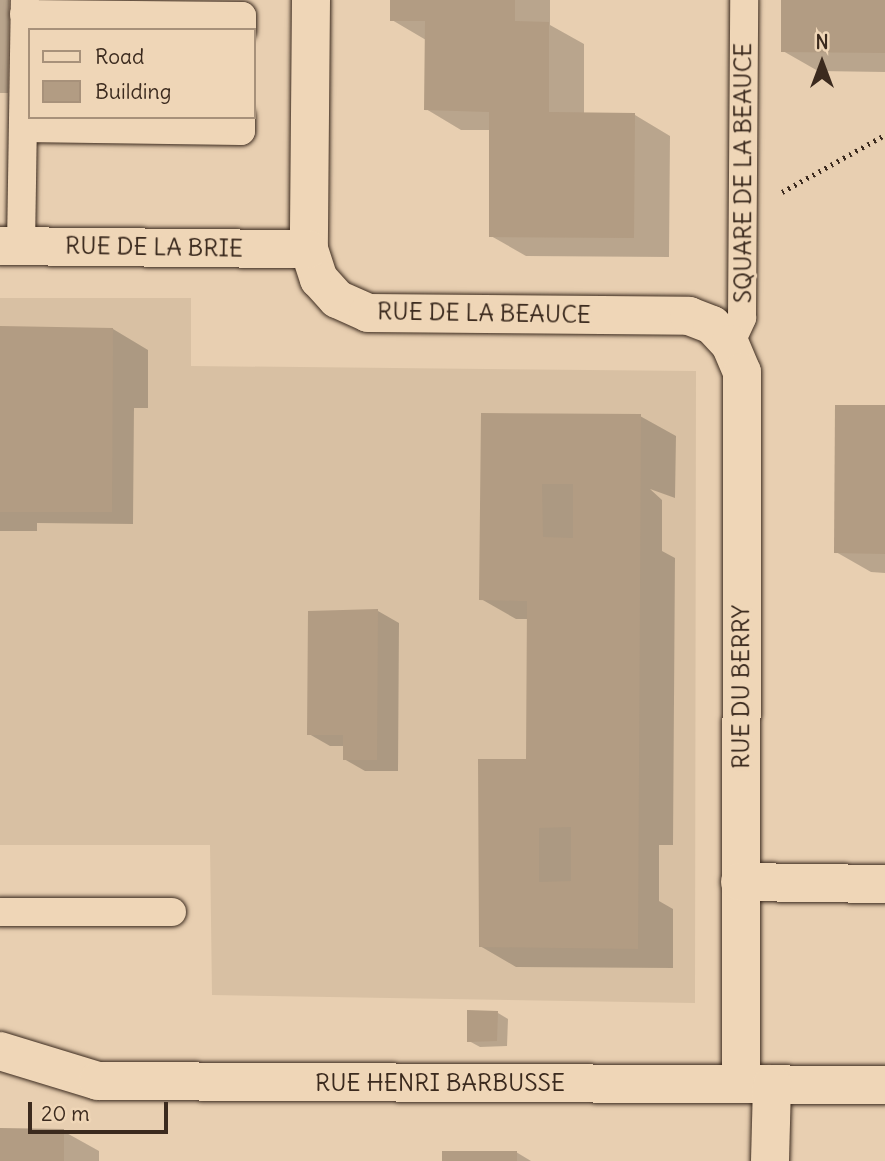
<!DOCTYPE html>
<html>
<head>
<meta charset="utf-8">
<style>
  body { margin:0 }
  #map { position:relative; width:885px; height:1161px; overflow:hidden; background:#e8cfb1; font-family:Delius,sans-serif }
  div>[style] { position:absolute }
  .built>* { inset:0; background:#d8c0a3 }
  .shadow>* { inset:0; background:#0003 }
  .building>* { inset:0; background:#b29c83 }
  .path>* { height:4.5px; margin-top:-2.25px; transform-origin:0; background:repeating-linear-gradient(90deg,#3b2a1e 0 2px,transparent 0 7px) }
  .roads { filter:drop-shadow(0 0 2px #3b2a1e) drop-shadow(0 0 2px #3b2a1e) }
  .service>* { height:28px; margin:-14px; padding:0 14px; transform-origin:14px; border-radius:14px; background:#efd6b7 }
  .minor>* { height:38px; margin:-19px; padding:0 19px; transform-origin:19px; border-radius:19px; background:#efd6b7 }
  span { translate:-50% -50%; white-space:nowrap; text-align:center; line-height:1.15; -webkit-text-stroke:6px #efd6b7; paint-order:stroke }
  .street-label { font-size:24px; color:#3b2a1e }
  .legend { position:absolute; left:28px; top:28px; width:228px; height:91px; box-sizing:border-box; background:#efd6b7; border:2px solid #a7917a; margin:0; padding:9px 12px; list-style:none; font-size:21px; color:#3b2a1e }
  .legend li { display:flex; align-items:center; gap:14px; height:35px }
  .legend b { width:35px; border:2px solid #a7917a }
  .north { position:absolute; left:787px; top:28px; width:70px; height:70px; -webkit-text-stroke:5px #efd6b7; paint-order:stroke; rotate:0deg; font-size:19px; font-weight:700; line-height:28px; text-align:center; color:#3b2a1e }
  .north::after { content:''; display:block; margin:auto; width:24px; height:32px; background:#3b2a1e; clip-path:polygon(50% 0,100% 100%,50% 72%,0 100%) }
  .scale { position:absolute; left:28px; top:1102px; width:140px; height:32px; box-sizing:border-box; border:4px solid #3b2a1e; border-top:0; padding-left:9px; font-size:21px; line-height:24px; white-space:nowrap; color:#3b2a1e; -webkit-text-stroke:5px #efd6b7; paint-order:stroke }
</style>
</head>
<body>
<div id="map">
  <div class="built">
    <div style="clip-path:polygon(0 298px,191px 298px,191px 366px,696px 371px,695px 1003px,212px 995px,210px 845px,0 845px)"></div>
  </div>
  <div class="shadow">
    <div style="clip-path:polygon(0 0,9px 0,8px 93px,0 93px)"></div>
    <div style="clip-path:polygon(392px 0,550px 0,550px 25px,584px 44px,584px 114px,635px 115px,670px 136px,669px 257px,526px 256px,491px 236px,491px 130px,461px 130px,426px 109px,426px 40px,392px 20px)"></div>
    <div style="clip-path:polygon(783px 0,885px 0,885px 72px,818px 71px,783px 51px)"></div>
    <div style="clip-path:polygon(0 328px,113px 329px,148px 350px,148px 408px,134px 408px,133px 524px,37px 523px,37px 531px,0 531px)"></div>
    <div style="clip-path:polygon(885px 407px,885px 573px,871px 572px,836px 552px)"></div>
    <div style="clip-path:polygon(482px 414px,640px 416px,676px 436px,675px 498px,650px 489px,662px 500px,662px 551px,675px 558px,673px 845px,659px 845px,659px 901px,673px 909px,673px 968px,516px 967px,480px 946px,528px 761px,528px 619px,516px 619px,481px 599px)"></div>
    <div style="clip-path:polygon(378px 611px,399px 623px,398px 771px,365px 771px,344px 759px,344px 746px,330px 746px,309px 734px)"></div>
    <div style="clip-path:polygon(498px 1013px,508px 1019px,507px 1046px,480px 1047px,469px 1041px)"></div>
    <div style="clip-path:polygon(0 1130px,63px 1131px,99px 1151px,99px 1161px,0 1161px)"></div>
    <div style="clip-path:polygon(516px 1152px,531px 1161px,443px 1161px)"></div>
  </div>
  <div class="building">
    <div style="clip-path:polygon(390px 0,515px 0,515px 21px,549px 22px,549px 112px,635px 113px,634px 238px,489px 237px,489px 112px,424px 110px,425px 21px,390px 21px)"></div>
    <div style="clip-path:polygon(781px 0,885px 0,885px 53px,781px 52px)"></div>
    <div style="clip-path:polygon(0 326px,113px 328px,112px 512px,0 512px)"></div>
    <div style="clip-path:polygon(835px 405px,885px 405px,885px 554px,834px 553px)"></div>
    <div style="clip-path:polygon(evenodd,481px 413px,641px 414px,638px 949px,479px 947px,478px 759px,526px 759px,527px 601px,479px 600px,481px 413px,542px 484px,573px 484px,573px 538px,543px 537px,542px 484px,481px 413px,571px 827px,571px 881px,539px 882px,539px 828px,571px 827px)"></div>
    <div style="clip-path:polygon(378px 609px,377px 760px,343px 760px,343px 735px,307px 735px,308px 611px)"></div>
    <div style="clip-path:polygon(467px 1010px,498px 1011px,497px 1041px,467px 1042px)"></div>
    <div style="clip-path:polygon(0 1128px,64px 1129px,64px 1161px,0 1161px)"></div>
    <div style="clip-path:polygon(442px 1151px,517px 1151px,517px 1161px,442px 1161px)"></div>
  </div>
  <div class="path">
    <div style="left:782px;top:192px;width:118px;rotate:-29deg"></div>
  </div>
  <div class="roads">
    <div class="service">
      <div style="left:24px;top:14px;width:218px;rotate:0.5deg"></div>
      <div style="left:242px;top:16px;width:14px;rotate:90deg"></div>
      <div style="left:23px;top:128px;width:218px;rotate:0.8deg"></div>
      <div style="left:241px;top:131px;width:14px;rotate:-90deg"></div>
      <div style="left:21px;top:246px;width:246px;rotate:-89.1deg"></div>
      <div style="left:730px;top:344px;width:29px;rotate:-65deg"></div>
      <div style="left:742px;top:318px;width:318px;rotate:-89.6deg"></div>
      <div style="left:0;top:912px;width:172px"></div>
    </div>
    <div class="minor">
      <div style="left:311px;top:0;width:249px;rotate:90.5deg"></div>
      <div style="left:309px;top:249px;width:32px;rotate:72deg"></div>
      <div style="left:319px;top:279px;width:27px;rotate:48deg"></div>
      <div style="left:337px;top:299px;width:34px;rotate:24deg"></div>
      <div style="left:368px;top:313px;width:321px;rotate:0.5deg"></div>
      <div style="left:689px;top:316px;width:25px;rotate:21deg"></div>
      <div style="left:712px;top:325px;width:26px;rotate:47deg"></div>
      <div style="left:730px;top:344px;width:30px;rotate:67deg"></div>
      <div style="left:742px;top:372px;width:712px;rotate:90.08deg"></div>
      <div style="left:0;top:246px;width:309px;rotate:0.6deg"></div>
      <div style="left:740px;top:882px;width:145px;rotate:0.8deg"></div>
      <div style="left:0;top:1051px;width:102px;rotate:17deg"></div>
      <div style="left:98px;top:1081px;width:787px;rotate:0.29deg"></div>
      <div style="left:770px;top:1161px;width:77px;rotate:-88.5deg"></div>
    </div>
  </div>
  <div class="street-label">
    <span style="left:743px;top:173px;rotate:-90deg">SQUARE DE LA BEAUCE</span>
    <span style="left:154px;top:247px;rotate:1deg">RUE DE LA BRIE</span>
    <span style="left:484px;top:313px;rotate:1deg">RUE DE LA BEAUCE</span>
    <span style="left:741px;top:687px;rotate:-90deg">RUE DU BERRY</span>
    <span style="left:440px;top:1083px">RUE HENRI BARBUSSE</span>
  </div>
  <ul class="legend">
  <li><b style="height:9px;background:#efd6b7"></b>Road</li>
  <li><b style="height:19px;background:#b29c83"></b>Building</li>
  </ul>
  <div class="north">N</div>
  <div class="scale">20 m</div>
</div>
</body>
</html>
